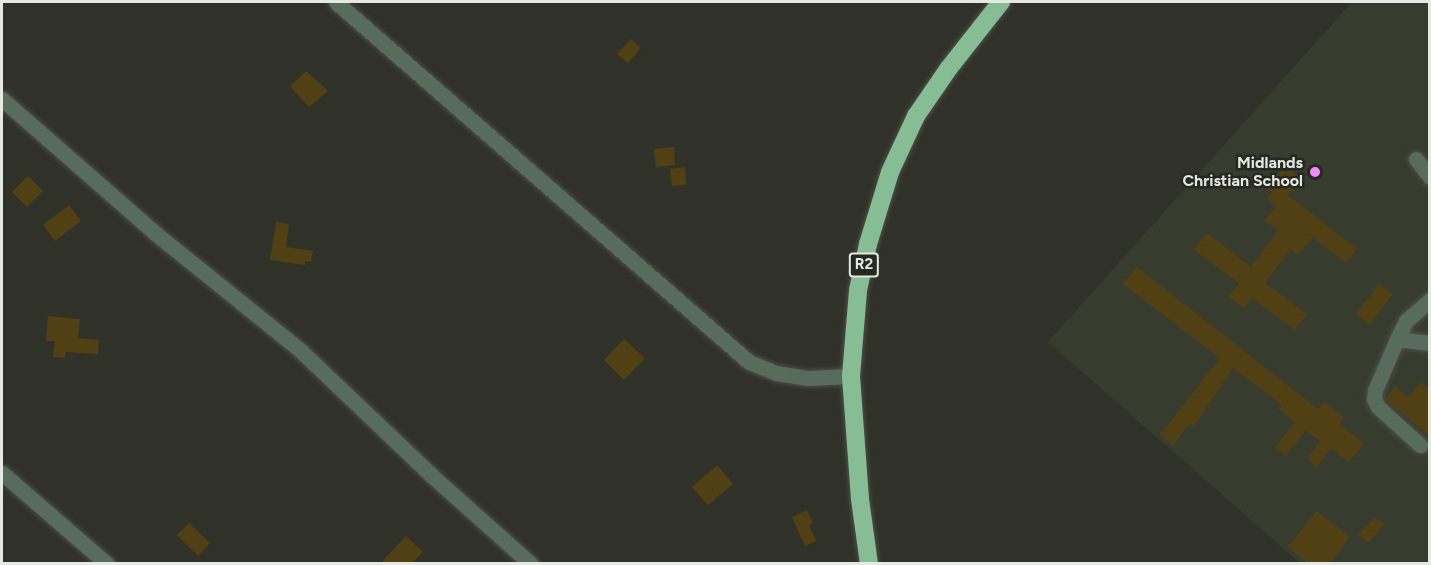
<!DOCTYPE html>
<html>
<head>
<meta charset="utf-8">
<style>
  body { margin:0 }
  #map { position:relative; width:1431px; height:565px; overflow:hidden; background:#30322a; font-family:Figtree,sans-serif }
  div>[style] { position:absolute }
  .built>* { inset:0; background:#383c2f }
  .building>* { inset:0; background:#514013 }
  .roads { filter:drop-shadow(0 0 2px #4d4f48) drop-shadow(0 0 2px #4d4f48) }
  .minor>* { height:15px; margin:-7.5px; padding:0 7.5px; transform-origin:7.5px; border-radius:7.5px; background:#576c5b }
  .highway>* { height:18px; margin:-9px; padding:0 9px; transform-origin:9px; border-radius:9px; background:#87bd95 }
  .dots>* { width:16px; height:16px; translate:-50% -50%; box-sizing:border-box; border:3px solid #262821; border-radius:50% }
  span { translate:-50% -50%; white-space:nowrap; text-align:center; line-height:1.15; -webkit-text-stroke:5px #262821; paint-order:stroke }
  .shield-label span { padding:2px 4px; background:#262821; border:2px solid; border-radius:4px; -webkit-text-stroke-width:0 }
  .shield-label { font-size:15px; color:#e6e8e3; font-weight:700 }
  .poi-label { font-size:16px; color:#e6e8e3; font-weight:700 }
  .right { translate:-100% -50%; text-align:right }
  .frame { position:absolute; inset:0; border:3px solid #e6e8e3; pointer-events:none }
</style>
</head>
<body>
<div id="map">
  <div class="built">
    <div style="clip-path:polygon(1352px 2px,1429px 2px,1429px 563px,1300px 563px,1048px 342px)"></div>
  </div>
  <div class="building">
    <div style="clip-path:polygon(631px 39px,641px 48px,628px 63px,617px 54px)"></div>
    <div style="clip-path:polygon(306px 71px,328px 91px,309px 107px,290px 86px)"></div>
    <div style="clip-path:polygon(674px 147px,675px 165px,656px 167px,654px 149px)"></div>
    <div style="clip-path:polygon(685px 167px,686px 185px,672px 186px,670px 169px)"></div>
    <div style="clip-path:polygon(1289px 169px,1301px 178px,1288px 195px,1357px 249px,1346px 263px,1313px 237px,1298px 255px,1291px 249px,1265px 283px,1307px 314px,1295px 330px,1252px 298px,1244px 308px,1228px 297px,1239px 283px,1194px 250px,1207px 233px,1251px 267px,1279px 230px,1265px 221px,1276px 206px,1267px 198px,1272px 192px,1267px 189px,1282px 170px,1286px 173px)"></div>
    <div style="clip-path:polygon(28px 176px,43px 191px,27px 207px,12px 192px)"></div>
    <div style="clip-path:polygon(69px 205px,81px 221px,55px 241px,43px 225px)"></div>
    <div style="clip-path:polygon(276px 222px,289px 224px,286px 247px,313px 251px,311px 262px,305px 261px,305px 265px,270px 260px)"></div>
    <div style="clip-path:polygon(1137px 267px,1318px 409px,1324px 402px,1344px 417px,1339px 424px,1364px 443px,1349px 462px,1331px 448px,1317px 467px,1307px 459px,1320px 441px,1306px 430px,1286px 456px,1275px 447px,1295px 422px,1279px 409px,1282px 405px,1233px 368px,1194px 426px,1190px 423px,1173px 445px,1160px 435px,1220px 358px,1123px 284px)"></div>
    <div style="clip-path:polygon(1379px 284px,1392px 294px,1370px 325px,1356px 314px)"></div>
    <div style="clip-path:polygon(48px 316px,80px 319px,78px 338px,99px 340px,98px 354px,66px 352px,65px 358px,53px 357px,55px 341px,46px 341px)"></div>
    <div style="clip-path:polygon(624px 339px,645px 358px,624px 380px,604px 360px)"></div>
    <div style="clip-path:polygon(1421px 382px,1430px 389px,1430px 437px,1385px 399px,1395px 387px,1408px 397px)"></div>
    <div style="clip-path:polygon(717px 465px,733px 484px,708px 505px,692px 487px)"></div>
    <div style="clip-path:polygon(807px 510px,813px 523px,809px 525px,816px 541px,805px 546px,792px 517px)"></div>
    <div style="clip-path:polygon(1317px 511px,1350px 537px,1329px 564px,1309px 564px,1288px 547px)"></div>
    <div style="clip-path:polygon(1375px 518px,1384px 524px,1369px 543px,1358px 535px)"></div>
    <div style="clip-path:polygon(189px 523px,210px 543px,198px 556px,177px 535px)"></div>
    <div style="clip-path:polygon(406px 536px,423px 552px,411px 564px,380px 564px)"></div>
  </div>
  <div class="roads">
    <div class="minor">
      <div style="left:336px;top:2px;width:548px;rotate:41.08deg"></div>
      <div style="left:749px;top:362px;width:29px;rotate:22deg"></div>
      <div style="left:776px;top:373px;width:31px;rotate:9deg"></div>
      <div style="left:807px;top:378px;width:44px;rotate:-2.6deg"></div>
      <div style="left:2px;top:99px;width:203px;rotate:41.2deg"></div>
      <div style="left:155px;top:233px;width:188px;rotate:38.9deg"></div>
      <div style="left:301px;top:351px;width:180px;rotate:43.6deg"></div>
      <div style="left:431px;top:475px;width:134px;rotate:41.7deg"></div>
      <div style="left:1416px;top:159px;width:23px;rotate:52deg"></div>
      <div style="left:1430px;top:300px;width:32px;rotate:139deg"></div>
      <div style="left:1406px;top:321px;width:20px;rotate:117deg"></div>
      <div style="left:1397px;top:339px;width:33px;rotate:7deg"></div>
      <div style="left:1397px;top:339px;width:56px;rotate:113.3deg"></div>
      <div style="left:1375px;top:390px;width:9px;rotate:96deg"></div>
      <div style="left:1374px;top:399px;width:9px;rotate:63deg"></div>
      <div style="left:1378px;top:407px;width:57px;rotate:42.1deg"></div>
      <div style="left:2px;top:473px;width:139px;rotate:40.9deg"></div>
    </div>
    <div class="highway">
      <div style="left:869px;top:564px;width:66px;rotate:-97.9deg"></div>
      <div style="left:860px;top:499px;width:123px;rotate:-94.2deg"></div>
      <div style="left:851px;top:376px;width:86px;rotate:-85.3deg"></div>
      <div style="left:858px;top:290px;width:47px;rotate:-77.7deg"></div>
      <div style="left:868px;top:244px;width:75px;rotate:-73deg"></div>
      <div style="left:890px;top:172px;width:62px;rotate:-65.1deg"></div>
      <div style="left:916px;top:116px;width:58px;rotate:-55.5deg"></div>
      <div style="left:949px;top:68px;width:84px;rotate:-51.8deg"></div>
    </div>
  </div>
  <div class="dots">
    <div style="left:1315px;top:172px;background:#ed8cfa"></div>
  </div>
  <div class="shield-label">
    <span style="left:864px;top:265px">R2</span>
  </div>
  <div class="poi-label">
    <span class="right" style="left:1303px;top:172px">Midlands<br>Christian School</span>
  </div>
  <div class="frame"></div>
</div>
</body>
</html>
